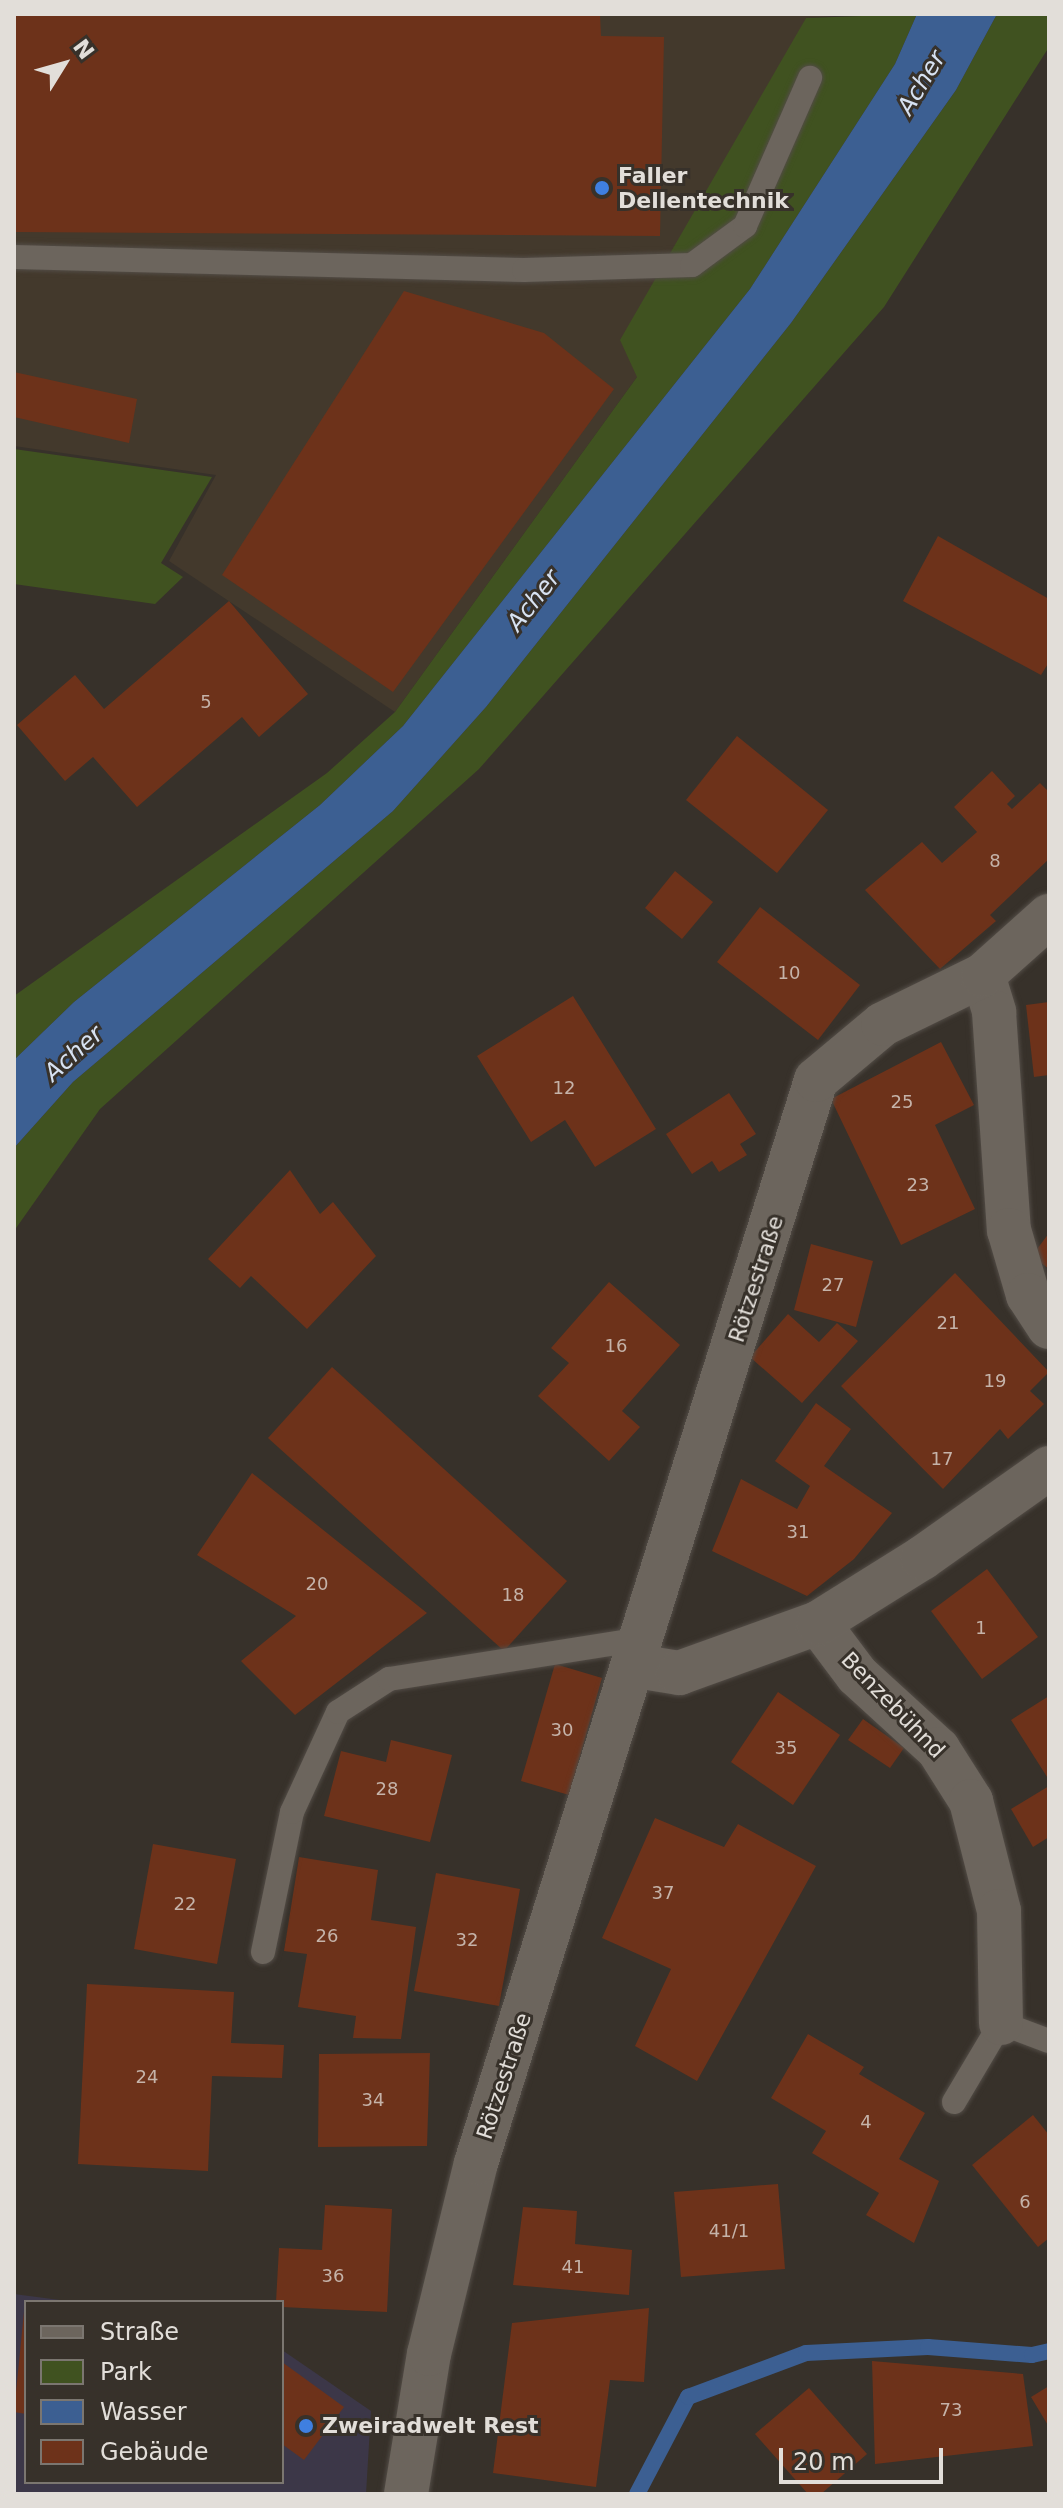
<!DOCTYPE html>
<html>
<head>
<meta charset="utf-8">
<style>
  body { margin:0 }
  #map { position:relative; width:1063px; height:2508px; overflow:hidden; background:#37312a; font-family:"DejaVu Sans",sans-serif }
  div>[style] { position:absolute }
  .commercial>* { inset:0; background:#3c3748 }
  .built>* { inset:0; background:#43392c }
  .green>* { inset:0; background:#405220 }
  .water>* { inset:0; background:#3c5f92 }
  .stream>* { height:16px; margin:-8px; padding:0 8px; transform-origin:8px; border-radius:8px; background:#3c5f92 }
  .building>* { inset:0; background:#6d321a }
  .roads { filter:drop-shadow(0 0 2px #524c46) drop-shadow(0 0 2px #524c46) }
  .service>* { height:24px; margin:-12px; padding:0 12px; transform-origin:12px; border-radius:12px; background:#6c655d }
  .minor>* { height:44px; margin:-22px; padding:0 22px; transform-origin:22px; border-radius:22px; background:#6c655d }
  .dots>* { width:22px; height:22px; translate:-50% -50%; box-sizing:border-box; border:4px solid #37312a; border-radius:50% }
  span { translate:-50% -50%; white-space:nowrap; text-align:center; line-height:1.15; -webkit-text-stroke:6px #37312a; paint-order:stroke }
  .number-label { font-size:18px; color:#c5b3a9 }
  .number-label span { -webkit-text-stroke-width:0 }
  .poi-label { font-size:22px; color:#e2ded9; font-weight:700 }
  .left { translate:0 -50%; text-align:left }
  .street-label { font-size:22px; color:#e2ded9 }
  .water-label { font-size:24px; color:#d7e2f2; font-style:italic }
  .frame { position:absolute; inset:0; border:16px solid #e2ded9; pointer-events:none }
  .legend { position:absolute; left:24px; top:2300px; width:260px; height:184px; box-sizing:border-box; background:#37312a; border:2px solid #7b7670; margin:0; padding:10px 14px; list-style:none; font-size:24px; color:#e2ded9 }
  .legend li { display:flex; align-items:center; gap:16px; height:40px }
  .legend b { width:40px; border:2px solid #7b7670 }
  .north { position:absolute; left:24px; top:24px; width:80px; height:80px; -webkit-text-stroke:6px #37312a; paint-order:stroke; rotate:53deg; font-size:22px; font-weight:700; line-height:32px; text-align:center; color:#e2ded9 }
  .north::after { content:''; display:block; margin:auto; width:28px; height:36px; background:#e2ded9; clip-path:polygon(50% 0,100% 100%,50% 72%,0 100%) }
  .scale { position:absolute; left:779px; top:2448px; width:164px; height:36px; box-sizing:border-box; border:4px solid #e2ded9; border-top:0; padding-left:10px; font-size:24px; line-height:28px; white-space:nowrap; color:#e2ded9; -webkit-text-stroke:6px #37312a; paint-order:stroke }
</style>
</head>
<body>
<div id="map">
  <div class="commercial">
    <div style="clip-path:polygon(14px 2294px,75px 2302px,26px 2302px,26px 2482px,282px 2482px,282px 2350px,371px 2411px,366px 2494px,14px 2494px)"></div>
  </div>
  <div class="built">
    <div style="clip-path:polygon(14px 14px,866px 14px,806px 18px,637px 377px,395px 712px,169px 561px,216px 475px,14px 446px)"></div>
  </div>
  <div class="green">
    <div style="clip-path:polygon(917px 14px,895px 64px,750px 289px,403px 726px,320px 805px,74px 1002px,14px 1060px,14px 996px,327px 773px,395px 712px,637px 377px,620px 340px,806px 18px)"></div>
    <div style="clip-path:polygon(997px 14px,1049px 14px,1049px 47px,884px 307px,479px 769px,100px 1109px,14px 1231px,14px 1148px,73px 1082px,393px 811px,486px 707px,791px 323px,956px 90px)"></div>
    <div style="clip-path:polygon(14px 449px,212px 477px,161px 563px,183px 577px,155px 604px,14px 584px)"></div>
  </div>
  <div class="water">
    <div style="clip-path:polygon(917px 14px,997px 14px,956px 90px,791px 323px,486px 707px,393px 811px,73px 1082px,14px 1148px,14px 1060px,74px 1002px,320px 805px,403px 726px,750px 289px,895px 64px)"></div>
  </div>
  <div class="stream">
    <div style="left:637px;top:2494px;width:110px;rotate:-62.3deg"></div>
    <div style="left:688px;top:2397px;width:126px;rotate:-20.4deg"></div>
    <div style="left:806px;top:2353px;width:122px;rotate:-2.8deg"></div>
    <div style="left:928px;top:2347px;width:104px;rotate:4.4deg"></div>
    <div style="left:1032px;top:2355px;width:17px;rotate:-13deg"></div>
  </div>
  <div class="building">
    <div style="clip-path:polygon(14px 14px,600px 14px,601px 36px,664px 37px,660px 236px,14px 232px)"></div>
    <div style="clip-path:polygon(404px 291px,544px 333px,614px 389px,393px 692px,222px 575px)"></div>
    <div style="clip-path:polygon(14px 372px,137px 399px,129px 443px,14px 417px)"></div>
    <div style="clip-path:polygon(938px 536px,1049px 599px,1049px 662px,1041px 675px,903px 601px)"></div>
    <div style="clip-path:polygon(229px 601px,308px 694px,259px 737px,242px 717px,137px 807px,93px 757px,65px 781px,17px 725px,75px 675px,104px 709px)"></div>
    <div style="clip-path:polygon(737px 736px,828px 810px,777px 873px,686px 800px)"></div>
    <div style="clip-path:polygon(992px 771px,1015px 796px,1007px 804px,1012px 809px,1040px 783px,1049px 792px,1049px 859px,990px 915px,996px 921px,940px 969px,865px 890px,922px 842px,942px 863px,977px 832px,954px 807px)"></div>
    <div style="clip-path:polygon(675px 871px,713px 902px,682px 939px,645px 908px)"></div>
    <div style="clip-path:polygon(760px 907px,860px 985px,818px 1040px,717px 962px)"></div>
    <div style="clip-path:polygon(573px 996px,656px 1129px,595px 1167px,565px 1120px,531px 1142px,477px 1056px)"></div>
    <div style="clip-path:polygon(1049px 1002px,1049px 1075px,1034px 1077px,1026px 1005px)"></div>
    <div style="clip-path:polygon(941px 1042px,974px 1105px,935px 1125px,975px 1209px,901px 1245px,831px 1099px)"></div>
    <div style="clip-path:polygon(729px 1093px,756px 1134px,740px 1144px,747px 1155px,719px 1172px,712px 1161px,692px 1174px,666px 1134px)"></div>
    <div style="clip-path:polygon(290px 1170px,320px 1214px,333px 1202px,376px 1256px,307px 1329px,251px 1276px,240px 1288px,208px 1259px)"></div>
    <div style="clip-path:polygon(1049px 1233px,1049px 1269px,1032px 1256px)"></div>
    <div style="clip-path:polygon(811px 1244px,873px 1261px,856px 1327px,794px 1310px)"></div>
    <div style="clip-path:polygon(955px 1273px,1049px 1372px,1030px 1391px,1044px 1404px,1008px 1439px,1000px 1429px,943px 1489px,841px 1386px)"></div>
    <div style="clip-path:polygon(609px 1282px,680px 1345px,622px 1411px,640px 1427px,609px 1461px,538px 1396px,569px 1363px,551px 1348px)"></div>
    <div style="clip-path:polygon(788px 1314px,819px 1342px,837px 1323px,858px 1341px,802px 1403px,750px 1357px)"></div>
    <div style="clip-path:polygon(332px 1367px,567px 1581px,504px 1651px,268px 1438px)"></div>
    <div style="clip-path:polygon(816px 1403px,851px 1429px,824px 1466px,892px 1513px,854px 1559px,807px 1596px,712px 1551px,741px 1479px,797px 1509px,810px 1486px,775px 1461px)"></div>
    <div style="clip-path:polygon(252px 1473px,427px 1613px,295px 1715px,241px 1661px,296px 1616px,197px 1555px)"></div>
    <div style="clip-path:polygon(987px 1569px,1038px 1637px,982px 1679px,931px 1611px)"></div>
    <div style="clip-path:polygon(555px 1664px,602px 1678px,569px 1795px,521px 1781px)"></div>
    <div style="clip-path:polygon(778px 1692px,840px 1735px,793px 1805px,731px 1762px)"></div>
    <div style="clip-path:polygon(1049px 1696px,1049px 1780px,1011px 1720px)"></div>
    <div style="clip-path:polygon(863px 1719px,904px 1748px,890px 1768px,848px 1740px)"></div>
    <div style="clip-path:polygon(391px 1740px,452px 1755px,430px 1842px,324px 1816px,341px 1751px,386px 1762px)"></div>
    <div style="clip-path:polygon(1049px 1786px,1049px 1837px,1033px 1847px,1011px 1809px)"></div>
    <div style="clip-path:polygon(655px 1818px,724px 1847px,738px 1824px,816px 1866px,697px 2081px,635px 2046px,671px 1969px,602px 1938px)"></div>
    <div style="clip-path:polygon(153px 1844px,236px 1859px,217px 1964px,134px 1949px)"></div>
    <div style="clip-path:polygon(299px 1857px,378px 1870px,371px 1920px,416px 1927px,401px 2039px,353px 2038px,356px 2016px,298px 2007px,307px 1954px,284px 1951px)"></div>
    <div style="clip-path:polygon(436px 1873px,520px 1889px,499px 2006px,414px 1991px)"></div>
    <div style="clip-path:polygon(87px 1984px,234px 1992px,231px 2043px,284px 2045px,282px 2078px,212px 2076px,208px 2171px,78px 2164px)"></div>
    <div style="clip-path:polygon(808px 2034px,864px 2067px,859px 2074px,925px 2113px,899px 2159px,939px 2181px,914px 2243px,866px 2215px,879px 2193px,812px 2153px,826px 2131px,771px 2098px)"></div>
    <div style="clip-path:polygon(430px 2053px,427px 2146px,318px 2147px,319px 2054px)"></div>
    <div style="clip-path:polygon(1033px 2115px,1049px 2135px,1049px 2238px,1038px 2247px,972px 2165px)"></div>
    <div style="clip-path:polygon(778px 2184px,785px 2269px,681px 2277px,674px 2192px)"></div>
    <div style="clip-path:polygon(325px 2205px,392px 2209px,387px 2312px,282px 2307px,276px 2302px,279px 2248px,322px 2250px)"></div>
    <div style="clip-path:polygon(523px 2207px,577px 2211px,575px 2244px,632px 2250px,629px 2295px,513px 2285px)"></div>
    <div style="clip-path:polygon(649px 2308px,644px 2382px,610px 2380px,596px 2487px,493px 2473px,512px 2323px)"></div>
    <div style="clip-path:polygon(24px 2312px,26px 2312px,26px 2414px,14px 2412px)"></div>
    <div style="clip-path:polygon(872px 2361px,1023px 2374px,1033px 2446px,875px 2464px)"></div>
    <div style="clip-path:polygon(282px 2362px,344px 2407px,304px 2460px,282px 2444px)"></div>
    <div style="clip-path:polygon(1049px 2386px,1049px 2427px,1031px 2397px)"></div>
    <div style="clip-path:polygon(809px 2388px,867px 2454px,821px 2494px,808px 2494px,755px 2434px)"></div>
  </div>
  <div class="roads">
    <div class="service">
      <div style="left:14px;top:257px;width:510px;rotate:1.46deg"></div>
      <div style="left:524px;top:270px;width:168px;rotate:-1.7deg"></div>
      <div style="left:692px;top:265px;width:66px;rotate:-36.3deg"></div>
      <div style="left:745px;top:226px;width:162px;rotate:-66.3deg"></div>
      <div style="left:263px;top:1952px;width:143px;rotate:-78.3deg"></div>
      <div style="left:292px;top:1812px;width:110px;rotate:-65.3deg"></div>
      <div style="left:338px;top:1712px;width:61px;rotate:-32.9deg"></div>
      <div style="left:389px;top:1679px;width:255px;rotate:-9deg"></div>
      <div style="left:954px;top:2102px;width:92px;rotate:-59.3deg"></div>
      <div style="left:1001px;top:2023px;width:51px;rotate:20.6deg"></div>
    </div>
    <div class="minor">
      <div style="left:983px;top:975px;width:39px;rotate:73deg"></div>
      <div style="left:994px;top:1012px;width:219px;rotate:86.1deg"></div>
      <div style="left:1009px;top:1230px;width:68px;rotate:73.7deg"></div>
      <div style="left:1028px;top:1295px;width:38px;rotate:57deg"></div>
      <div style="left:818px;top:1623px;width:65px;rotate:53.1deg"></div>
      <div style="left:857px;top:1675px;width:110px;rotate:42.4deg"></div>
      <div style="left:938px;top:1749px;width:62px;rotate:57.6deg"></div>
      <div style="left:971px;top:1801px;width:114px;rotate:75.7deg"></div>
      <div style="left:999px;top:1911px;width:112px;rotate:89deg"></div>
      <div style="left:636px;top:1666px;width:44px;rotate:9.2deg"></div>
      <div style="left:679px;top:1673px;width:148px;rotate:-19.8deg"></div>
      <div style="left:818px;top:1623px;width:123px;rotate:-32deg"></div>
      <div style="left:922px;top:1558px;width:156px;rotate:-35.3deg"></div>
      <div style="left:406px;top:2494px;width:142px;rotate:-80.7deg"></div>
      <div style="left:429px;top:2354px;width:197px;rotate:-76.2deg"></div>
      <div style="left:476px;top:2163px;width:1135px;rotate:-72.57deg"></div>
      <div style="left:816px;top:1080px;width:87px;rotate:-39.9deg"></div>
      <div style="left:883px;top:1024px;width:111px;rotate:-26.1deg"></div>
      <div style="left:983px;top:975px;width:89px;rotate:-41.8deg"></div>
    </div>
  </div>
  <div class="dots">
    <div style="left:602px;top:188px;background:#3f7fe0"></div>
    <div style="left:306px;top:2426px;background:#3f7fe0"></div>
  </div>
  <div class="number-label">
    <span style="left:206px;top:702px">5</span>
    <span style="left:995px;top:861px">8</span>
    <span style="left:789px;top:973px">10</span>
    <span style="left:564px;top:1088px">12</span>
    <span style="left:902px;top:1102px">25</span>
    <span style="left:918px;top:1185px">23</span>
    <span style="left:833px;top:1285px">27</span>
    <span style="left:948px;top:1323px">21</span>
    <span style="left:616px;top:1346px">16</span>
    <span style="left:995px;top:1381px">19</span>
    <span style="left:942px;top:1459px">17</span>
    <span style="left:798px;top:1532px">31</span>
    <span style="left:317px;top:1584px">20</span>
    <span style="left:513px;top:1595px">18</span>
    <span style="left:981px;top:1628px">1</span>
    <span style="left:562px;top:1730px">30</span>
    <span style="left:786px;top:1748px">35</span>
    <span style="left:387px;top:1789px">28</span>
    <span style="left:663px;top:1893px">37</span>
    <span style="left:185px;top:1904px">22</span>
    <span style="left:327px;top:1936px">26</span>
    <span style="left:467px;top:1940px">32</span>
    <span style="left:147px;top:2077px">24</span>
    <span style="left:373px;top:2100px">34</span>
    <span style="left:866px;top:2122px">4</span>
    <span style="left:1025px;top:2202px">6</span>
    <span style="left:729px;top:2231px">41/1</span>
    <span style="left:573px;top:2267px">41</span>
    <span style="left:333px;top:2276px">36</span>
    <span style="left:951px;top:2410px">73</span>
  </div>
  <div class="poi-label">
    <span class="left" style="left:618px;top:188px">Faller<br>Dellentechnik</span>
    <span class="left" style="left:322px;top:2426px">Zweiradwelt Rest</span>
  </div>
  <div class="street-label">
    <span style="left:756px;top:1279px;rotate:-72deg">Rötzestraße</span>
    <span style="left:893px;top:1705px;rotate:46deg">Benzebühnd</span>
    <span style="left:504px;top:2076px;rotate:-72deg">Rötzestraße</span>
  </div>
  <div class="water-label">
    <span style="left:922px;top:83px;rotate:-59deg">Acher</span>
    <span style="left:534px;top:601px;rotate:-52deg">Acher</span>
    <span style="left:74px;top:1054px;rotate:-42deg">Acher</span>
  </div>
  <div class="frame"></div>
  <ul class="legend">
  <li><b style="height:10px;background:#6c655d"></b>Straße</li>
  <li><b style="height:22px;background:#405220"></b>Park</li>
  <li><b style="height:22px;background:#3c5f92"></b>Wasser</li>
  <li><b style="height:22px;background:#6d321a"></b>Gebäude</li>
  </ul>
  <div class="north">N</div>
  <div class="scale">20 m</div>
</div>
</body>
</html>
